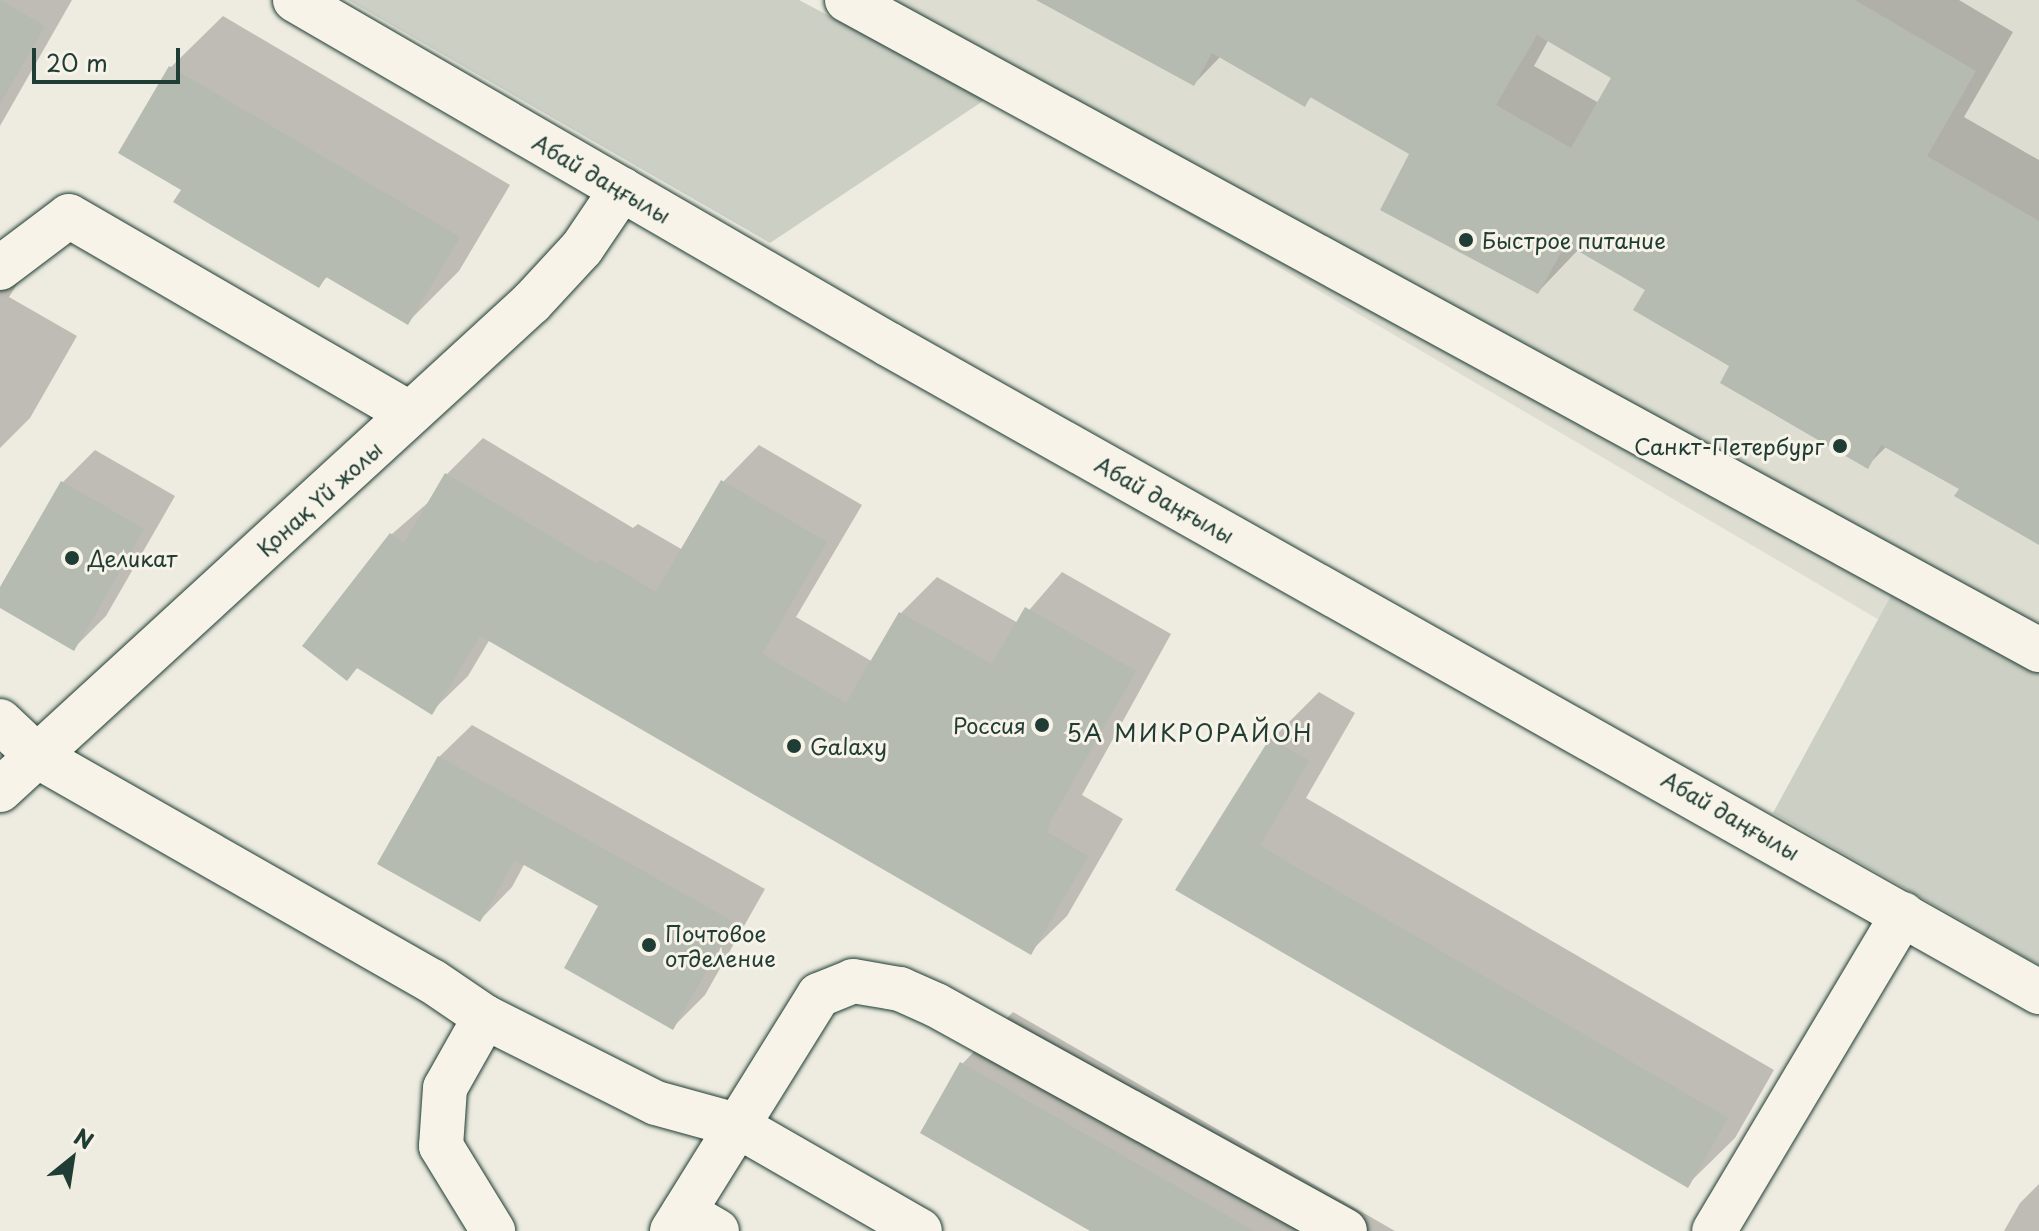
<!DOCTYPE html>
<html>
<head>
<meta charset="utf-8">
<style>
  body { margin:0 }
  #map { position:relative; width:2039px; height:1231px; overflow:hidden; background:#eeece1; font-family:"Playpen Sans",sans-serif }
  div>[style] { position:absolute }
  .built>* { inset:0; background:#ddddd2 }
  .green>* { inset:0; background:#cccfc4 }
  .shadow>* { inset:0; background:#0003 }
  .building>* { inset:0; background:#b5bbb0 }
  .roads { filter:drop-shadow(0 0 2px #1f3d34) drop-shadow(0 0 2px #1f3d34) }
  .minor>* { height:44px; margin:-22px; padding:0 22px; transform-origin:22px; border-radius:22px; background:#f7f3e8 }
  .major>* { height:44px; margin:-22px; padding:0 22px; transform-origin:22px; border-radius:22px; background:#f7f3e8 }
  .dots>* { width:22px; height:22px; translate:-50% -50%; box-sizing:border-box; border:4px solid #f7f3e8; border-radius:50% }
  span { translate:-50% -50%; white-space:nowrap; text-align:center; line-height:1.15; -webkit-text-stroke:6px #f7f3e8; paint-order:stroke }
  .street-label { font-size:22px; color:#1f3d34 }
  .poi-label { font-size:22px; color:#1f3d34 }
  .left { translate:0 -50%; text-align:left }
  .right { translate:-100% -50%; text-align:right }
  .neighbourhood-label { font-size:24px; color:#1f3d34; letter-spacing:2px }
  .north { position:absolute; left:32px; top:1119px; width:80px; height:80px; -webkit-text-stroke:6px #f7f3e8; paint-order:stroke; rotate:30deg; font-size:22px; font-weight:700; line-height:32px; text-align:center; color:#1f3d34 }
  .north::after { content:''; display:block; margin:auto; width:28px; height:36px; background:#1f3d34; clip-path:polygon(50% 0,100% 100%,50% 72%,0 100%) }
  .scale { position:absolute; left:32px; top:48px; width:148px; height:36px; box-sizing:border-box; border:4px solid #1f3d34; border-top:0; padding-left:10px; font-size:24px; line-height:28px; white-space:nowrap; color:#1f3d34; -webkit-text-stroke:6px #f7f3e8; paint-order:stroke }
</style>
</head>
<body>
<div id="map">
  <div class="built">
    <div style="clip-path:polygon(824px 0,2039px 0,2039px 714px)"></div>
  </div>
  <div class="green">
    <div style="clip-path:polygon(348px 0,799px 0,986px 99px,770px 243px)"></div>
    <div style="clip-path:polygon(1893px 592px,2039px 674px,2039px 965px,1773px 813px)"></div>
  </div>
  <div class="shadow">
    <div style="clip-path:polygon(0 0,72px 0,0 126px)"></div>
    <div style="clip-path:polygon(evenodd,1037px 0,1959px 0,2013px 32px,1964px 117px,2039px 160px,2039px 543px,1961px 488px,1887px 446px,1867px 466px,1732px 365px,1648px 289px,1579px 249px,1538px 292px,1411px 153px,1312px 96px,1305px 104px,1221px 56px,1194px 84px,1037px 0,1549px 39px,1614px 77px,1599px 103px,1534px 66px,1549px 39px)"></div>
    <div style="clip-path:polygon(223px 16px,510px 185px,459px 271px,407px 323px,328px 276px,319px 285px,184px 190px,171px 67px)"></div>
    <div style="clip-path:polygon(0 270px,19px 281px,9px 297px,77px 336px,30px 418px,0 448px)"></div>
    <div style="clip-path:polygon(483px 438px,633px 528px,638px 524px,683px 550px,723px 482px,759px 445px,862px 505px,796px 617px,873px 662px,901px 613px,937px 577px,1018px 623px,1062px 572px,1171px 634px,1082px 795px,1123px 819px,1067px 916px,1030px 952px,490px 639px,468px 676px,431px 712px,359px 666px,347px 678px,305px 645px,392px 534px,431px 500px,447px 474px)"></div>
    <div style="clip-path:polygon(95px 450px,175px 496px,106px 616px,74px 648px,0 606px,0 591px,62px 483px)"></div>
    <div style="clip-path:polygon(1319px 692px,1355px 713px,1306px 798px,1774px 1070px,1735px 1138px,1687px 1185px,1178px 889px,1271px 740px)"></div>
    <div style="clip-path:polygon(472px 725px,765px 889px,705px 995px,673px 1027px,601px 905px,525px 863px,512px 887px,480px 920px,439px 757px)"></div>
    <div style="clip-path:polygon(1013px 1012px,1395px 1231px,1094px 1231px,962px 1064px)"></div>
    <div style="clip-path:polygon(2039px 1184px,2039px 1231px,2004px 1231px,2020px 1203px)"></div>
  </div>
  <div class="building">
    <div style="clip-path:polygon(0 0,45px 26px,0 104px)"></div>
    <div style="clip-path:polygon(evenodd,1036px 0,1855px 0,1976px 71px,1927px 156px,2039px 221px,2039px 545px,1954px 496px,1959px 489px,1881px 445px,1868px 469px,1720px 383px,1729px 366px,1633px 310px,1645px 290px,1566px 244px,1538px 294px,1380px 210px,1409px 154px,1310px 97px,1305px 107px,1212px 53px,1194px 86px,1036px 0,1537px 35px,1611px 78px,1571px 148px,1496px 105px,1537px 35px)"></div>
    <div style="clip-path:polygon(169px 66px,460px 237px,408px 325px,326px 277px,319px 288px,213px 226px,173px 202px,181px 190px,118px 153px)"></div>
    <div style="clip-path:polygon(445px 473px,597px 564px,600px 559px,656px 592px,721px 480px,827px 542px,762px 654px,846px 703px,899px 612px,992px 664px,1025px 607px,1136px 671px,1050px 822px,1047px 832px,1088px 856px,1031px 955px,480px 636px,432px 715px,357px 668px,347px 681px,302px 646px,390px 533px,404px 543px)"></div>
    <div style="clip-path:polygon(61px 481px,144px 529px,74px 651px,0 608px,0 587px)"></div>
    <div style="clip-path:polygon(1270px 738px,1309px 761px,1260px 846px,1728px 1118px,1688px 1188px,1175px 890px)"></div>
    <div style="clip-path:polygon(438px 756px,734px 922px,673px 1030px,564px 968px,598px 906px,515px 860px,480px 922px,377px 864px)"></div>
    <div style="clip-path:polygon(960px 1062px,1254px 1231px,1090px 1231px,920px 1133px)"></div>
  </div>
  <div class="roads">
    <div class="minor">
      <div style="left:0;top:268px;width:86px;rotate:-37deg"></div>
      <div style="left:69px;top:216px;width:394px;rotate:30.1deg"></div>
      <div style="left:0;top:721px;width:51px;rotate:43.4deg"></div>
      <div style="left:37px;top:756px;width:455px;rotate:29.7deg"></div>
      <div style="left:432px;top:981px;width:64px;rotate:34.2deg"></div>
      <div style="left:485px;top:1017px;width:191px;rotate:26.7deg"></div>
      <div style="left:656px;top:1103px;width:83px;rotate:15.4deg"></div>
      <div style="left:736px;top:1125px;width:212px;rotate:29.9deg"></div>
      <div style="left:0;top:790px;width:721px;rotate:-42.53deg"></div>
      <div style="left:531px;top:303px;width:75px;rotate:-47.2deg"></div>
      <div style="left:582px;top:248px;width:71px;rotate:-55.9deg"></div>
      <div style="left:485px;top:1017px;width:81px;rotate:119.4deg"></div>
      <div style="left:445px;top:1088px;width:58px;rotate:93.9deg"></div>
      <div style="left:441px;top:1146px;width:100px;rotate:58.5deg"></div>
      <div style="left:684px;top:1212px;width:38px;rotate:30deg"></div>
      <div style="left:672px;top:1231px;width:278px;rotate:-58.1deg"></div>
      <div style="left:819px;top:995px;width:37px;rotate:-22deg"></div>
      <div style="left:853px;top:981px;width:48px;rotate:9.7deg"></div>
      <div style="left:900px;top:989px;width:39px;rotate:24deg"></div>
      <div style="left:936px;top:1005px;width:467px;rotate:28.9deg"></div>
      <div style="left:1714px;top:1231px;width:369px;rotate:-59.2deg"></div>
    </div>
    <div class="major">
      <div style="left:295px;top:0;width:686px;rotate:30.12deg"></div>
      <div style="left:888px;top:344px;width:1321px;rotate:29.38deg"></div>
      <div style="left:847px;top:0;width:1358px;rotate:28.6deg"></div>
    </div>
  </div>
  <div class="dots">
    <div style="left:1466px;top:240px;background:#1f3d34"></div>
    <div style="left:1840px;top:446px;background:#1f3d34"></div>
    <div style="left:72px;top:558px;background:#1f3d34"></div>
    <div style="left:1042px;top:725px;background:#1f3d34"></div>
    <div style="left:794px;top:746px;background:#1f3d34"></div>
    <div style="left:649px;top:945px;background:#1f3d34"></div>
  </div>
  <div class="street-label">
    <span style="left:602px;top:178px;rotate:30deg">Абай даңғылы</span>
    <span style="left:319px;top:498px;rotate:-42deg">Қонақ Үй жолы</span>
    <span style="left:1165px;top:499px;rotate:29deg">Абай даңғылы</span>
    <span style="left:1731px;top:815px;rotate:30deg">Абай даңғылы</span>
  </div>
  <div class="poi-label">
    <span class="left" style="left:1482px;top:240px">Быстрое питание</span>
    <span class="right" style="left:1824px;top:446px">Санкт-Петербург</span>
    <span class="left" style="left:88px;top:558px">Деликат</span>
    <span class="right" style="left:1026px;top:725px">Россия</span>
    <span class="left" style="left:810px;top:746px">Galaxy</span>
    <span class="left" style="left:665px;top:945px">Почтовое<br>отделение</span>
  </div>
  <div class="neighbourhood-label">
    <span style="left:1190px;top:733px">5А МИКРОРАЙОН</span>
  </div>
  <div class="north">N</div>
  <div class="scale">20 m</div>
</div>
</body>
</html>
